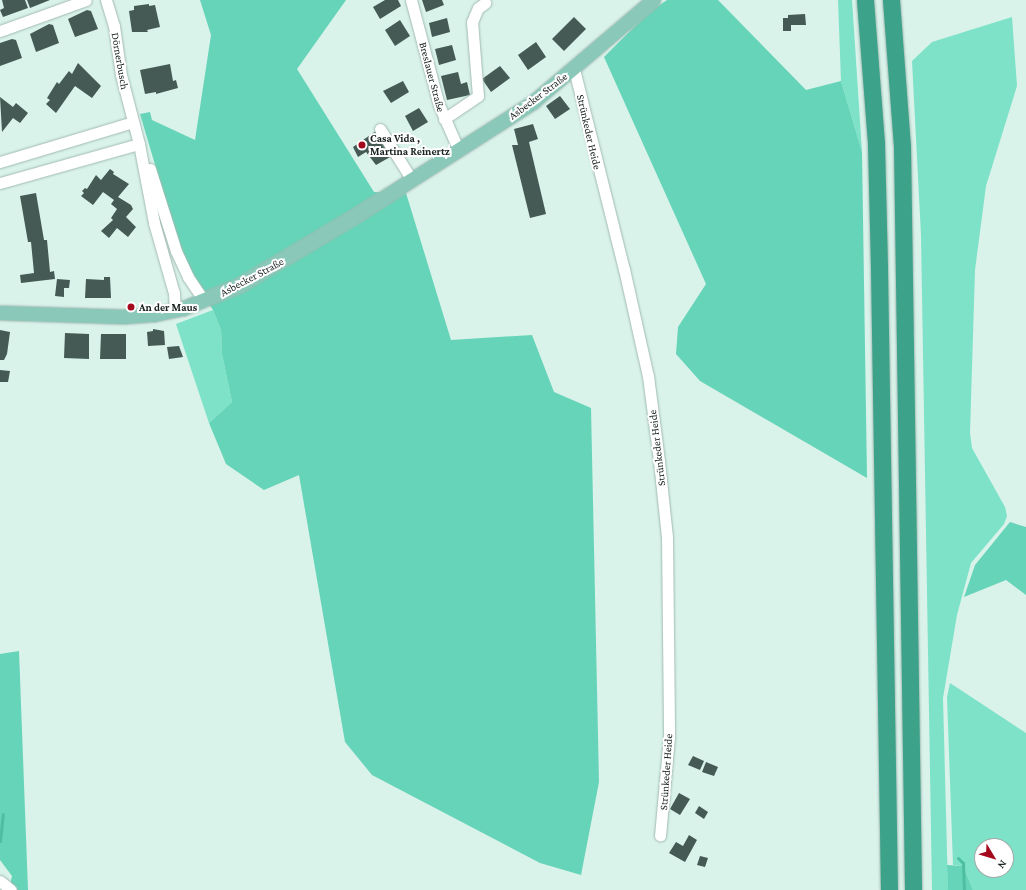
<!DOCTYPE html>
<html>
<head>
<meta charset="utf-8">
<style>
  body { margin:0 }
  #map { position:relative; width:1026px; height:890px; overflow:hidden; background:#d9f2ea; font-family:"Crimson Pro",serif }
  div>[style] { position:absolute }
  .green>* { inset:0; background:#7de2c7 }
  .forest>* { inset:0; background:#66d4b8 }
  .stream>* { height:3px; margin:-1.5px; padding:0 1.5px; transform-origin:1.5px; border-radius:1.5px; background:#4ebea3 }
  .building>* { inset:0; background:#455a54 }
  .roads { filter:drop-shadow(0 0 1px #a1bab2) drop-shadow(0 0 1px #a1bab2) }
  .minor>* { height:11px; margin:-5.5px; padding:0 5.5px; transform-origin:5.5px; border-radius:5.5px; background:#fff }
  .major>* { height:14px; margin:-7px; padding:0 7px; transform-origin:7px; border-radius:7px; background:#8ac8b9 }
  .highway>* { height:17px; margin:-8.5px; padding:0 8.5px; transform-origin:8.5px; border-radius:8.5px; background:#3ca38a }
  .dots>* { width:11px; height:11px; translate:-50% -50%; box-sizing:border-box; border:2px solid #fff; border-radius:50% }
  span { translate:-50% -50%; white-space:nowrap; text-align:center; line-height:1.15; -webkit-text-stroke:4px #fff; paint-order:stroke }
  .street-label { font-size:11px; color:#192220 }
  .poi-label { font-size:11px; color:#192220; font-weight:700 }
  .left { translate:0 -50%; text-align:left }
  .north { position:absolute; left:974px; top:838px; width:40px; height:40px; box-sizing:border-box; background:#fff; border:1px solid #a3a7a6; border-radius:50%; rotate:128deg; font-size:11px; font-weight:700; line-height:16px; text-align:center; color:#192220 }
  .north::after { content:''; display:block; margin:auto; width:14px; height:18px; background:#a3081c; clip-path:polygon(50% 0,100% 100%,50% 72%,0 100%) }
</style>
</head>
<body>
<div id="map">
  <div class="green">
    <div style="clip-path:polygon(838px 0,852px 0,862px 152px,841px 81px)"></div>
    <div style="clip-path:polygon(1012px 17px,1017px 86px,986px 186px,975px 270px,970px 433px,972px 448px,1005px 507px,1007px 516px,1004px 524px,971px 563px,957px 615px,943px 698px,948px 890px,932px 890px,921px 235px,912px 61px,932px 42px)"></div>
    <div style="clip-path:polygon(213px 310px,221px 330px,222px 354px,232px 402px,209px 423px,176px 324px)"></div>
    <div style="clip-path:polygon(evenodd,950px 683px,1026px 733px,1026px 890px,973px 890px,963px 866px,953px 865px,947px 697px,950px 683px,982px 846px,1006px 846px,1006px 870px,982px 870px,982px 846px)"></div>
  </div>
  <div class="forest">
    <div style="clip-path:polygon(200px 0,346px 0,297px 69px,374px 192px,406px 193px,451px 340px,532px 335px,554px 392px,591px 408px,599px 782px,581px 875px,540px 863px,372px 775px,345px 742px,299px 475px,264px 490px,226px 464px,209px 423px,232px 402px,222px 354px,221px 330px,213px 310px,186px 269px,140px 114px,150px 112px,152px 120px,195px 140px,211px 35px)"></div>
    <div style="clip-path:polygon(667px 0,718px 0,806px 90px,841px 81px,862px 152px,867px 478px,700px 381px,676px 354px,678px 327px,706px 284px,604px 57px,648px 13px)"></div>
    <div style="clip-path:polygon(1010px 522px,1026px 527px,1026px 595px,1006px 580px,964px 597px,975px 565px)"></div>
    <div style="clip-path:polygon(19px 651px,28px 890px,9px 890px,12px 876px,0 860px,0 654px)"></div>
    <div style="clip-path:polygon(947px 865px,963px 866px,973px 890px,948px 890px)"></div>
  </div>
  <div class="stream">
    <div style="left:0;top:841px;width:27px;rotate:-84deg"></div>
    <div style="left:958px;top:858px;width:7px;rotate:45deg"></div>
    <div style="left:963px;top:863px;width:27px;rotate:88deg"></div>
  </div>
  <div class="building">
    <div style="clip-path:polygon(2px 0,25px 0,28px 8px,3px 17px,0 10px,4px 8px)"></div>
    <div style="clip-path:polygon(27px 0,50px 0,30px 8px)"></div>
    <div style="clip-path:polygon(385px 0,398px 0,401px 6px,380px 19px,373px 7px)"></div>
    <div style="clip-path:polygon(422px 0,442px 0,444px 5px,426px 12px)"></div>
    <div style="clip-path:polygon(149px 4px,149px 6px,155px 5px,160px 27px,147px 30px,148px 32px,132px 32px,129px 11px,134px 10px,134px 6px)"></div>
    <div style="clip-path:polygon(87px 10px,91px 11px,98px 29px,75px 37px,68px 19px)"></div>
    <div style="clip-path:polygon(805px 14px,806px 25px,791px 25px,791px 31px,783px 31px,783px 18px,788px 18px,788px 15px)"></div>
    <div style="clip-path:polygon(574px 17px,586px 29px,564px 51px,552px 39px)"></div>
    <div style="clip-path:polygon(447px 18px,450px 32px,432px 37px,429px 23px)"></div>
    <div style="clip-path:polygon(400px 20px,410px 36px,395px 46px,385px 30px)"></div>
    <div style="clip-path:polygon(49px 24px,53px 25px,59px 43px,36px 52px,30px 34px)"></div>
    <div style="clip-path:polygon(12px 39px,16px 40px,22px 58px,0 66px,0 43px)"></div>
    <div style="clip-path:polygon(536px 42px,546px 57px,528px 70px,518px 55px)"></div>
    <div style="clip-path:polygon(452px 45px,456px 60px,439px 65px,435px 49px)"></div>
    <div style="clip-path:polygon(78px 63px,101px 86px,92px 98px,75px 86px,56px 113px,46px 104px,50px 100px,47px 98px,57px 82px,59px 84px,69px 71px,72px 74px)"></div>
    <div style="clip-path:polygon(170px 64px,173px 81px,176px 80px,178px 88px,156px 94px,156px 92px,145px 94px,140px 70px)"></div>
    <div style="clip-path:polygon(500px 66px,510px 78px,491px 92px,482px 79px)"></div>
    <div style="clip-path:polygon(458px 72px,461px 84px,467px 82px,470px 95px,447px 100px,441px 76px)"></div>
    <div style="clip-path:polygon(403px 81px,409px 92px,391px 103px,383px 91px)"></div>
    <div style="clip-path:polygon(560px 96px,570px 109px,555px 119px,546px 106px)"></div>
    <div style="clip-path:polygon(0 97px,13px 107px,16px 103px,28px 113px,20px 123px,13px 118px,2px 132px)"></div>
    <div style="clip-path:polygon(419px 108px,428px 122px,413px 131px,405px 116px)"></div>
    <div style="clip-path:polygon(533px 124px,538px 139px,529px 142px,546px 214px,530px 218px,512px 145px,518px 145px,514px 129px)"></div>
    <div style="clip-path:polygon(376px 131px,392px 156px,376px 165px,366px 152px,358px 157px,353px 147px)"></div>
    <div style="clip-path:polygon(110px 169px,114px 172px,113px 174px,129px 184px,118px 197px,131px 205px,133px 209px,126px 217px,136px 227px,128px 237px,117px 228px,109px 238px,101px 231px,113px 220px,111px 218px,117px 209px,111px 204px,114px 200px,103px 192px,93px 205px,81px 196px,84px 193px,82px 191px,85px 188px,87px 189px,96px 175px,101px 180px)"></div>
    <div style="clip-path:polygon(36px 193px,44px 240px,47px 240px,50px 272px,54px 271px,55px 279px,21px 283px,20px 275px,34px 273px,31px 242px,28px 242px,20px 196px)"></div>
    <div style="clip-path:polygon(104px 277px,110px 277px,111px 298px,85px 298px,86px 279px,104px 280px)"></div>
    <div style="clip-path:polygon(57px 279px,70px 280px,69px 288px,64px 288px,64px 297px,55px 296px)"></div>
    <div style="clip-path:polygon(153px 329px,164px 331px,165px 345px,148px 346px,147px 332px,153px 331px)"></div>
    <div style="clip-path:polygon(0 330px,10px 332px,7px 354px,4px 360px,0 360px)"></div>
    <div style="clip-path:polygon(65px 333px,89px 334px,89px 359px,64px 358px)"></div>
    <div style="clip-path:polygon(101px 334px,126px 334px,126px 359px,100px 359px)"></div>
    <div style="clip-path:polygon(179px 346px,183px 357px,169px 359px,167px 347px)"></div>
    <div style="clip-path:polygon(0 370px,10px 371px,8px 382px,0 382px)"></div>
    <div style="clip-path:polygon(693px 756px,704px 761px,700px 770px,688px 765px)"></div>
    <div style="clip-path:polygon(706px 762px,718px 767px,714px 776px,702px 772px)"></div>
    <div style="clip-path:polygon(679px 793px,690px 799px,680px 815px,670px 809px)"></div>
    <div style="clip-path:polygon(699px 806px,708px 812px,704px 819px,695px 813px)"></div>
    <div style="clip-path:polygon(689px 835px,697px 840px,685px 862px,669px 853px,676px 842px,683px 846px)"></div>
    <div style="clip-path:polygon(700px 856px,708px 858px,705px 867px,697px 865px)"></div>
  </div>
  <div class="roads">
    <div class="minor">
      <div style="left:106px;top:0;width:27px;rotate:73deg"></div>
      <div style="left:114px;top:26px;width:49px;rotate:81.9deg"></div>
      <div style="left:121px;top:75px;width:71px;rotate:75.4deg"></div>
      <div style="left:139px;top:144px;width:80px;rotate:79.2deg"></div>
      <div style="left:154px;top:223px;width:73px;rotate:74.1deg"></div>
      <div style="left:174px;top:293px;width:17px;rotate:87deg"></div>
      <div style="left:411px;top:0;width:109px;rotate:75.1deg"></div>
      <div style="left:439px;top:105px;width:50px;rotate:66.5deg"></div>
      <div style="left:0;top:31px;width:91px;rotate:-19.8deg"></div>
      <div style="left:574px;top:69px;width:206px;rotate:76deg"></div>
      <div style="left:624px;top:269px;width:110px;rotate:77.4deg"></div>
      <div style="left:648px;top:376px;width:86px;rotate:82.6deg"></div>
      <div style="left:659px;top:461px;width:76px;rotate:84deg"></div>
      <div style="left:667px;top:537px;width:200px;rotate:89.4deg"></div>
      <div style="left:669px;top:737px;width:99px;rotate:95.2deg"></div>
      <div style="left:444px;top:119px;width:41px;rotate:-34.1deg"></div>
      <div style="left:478px;top:96px;width:74px;rotate:-94.6deg"></div>
      <div style="left:472px;top:22px;width:15px;rotate:-67deg"></div>
      <div style="left:478px;top:8px;width:9px;rotate:-36deg"></div>
      <div style="left:380px;top:129px;width:60px;rotate:57.9deg"></div>
      <div style="left:0;top:162px;width:139px;rotate:-16.7deg"></div>
      <div style="left:150px;top:169px;width:86px;rotate:72.4deg"></div>
      <div style="left:176px;top:251px;width:29px;rotate:65deg"></div>
      <div style="left:188px;top:277px;width:29px;rotate:56deg"></div>
      <div style="left:0;top:183px;width:144px;rotate:-15.7deg"></div>
      <div style="left:0;top:881px;width:14px;rotate:39deg"></div>
    </div>
    <div class="major">
      <div style="left:0;top:313px;width:123px;rotate:1.9deg"></div>
      <div style="left:123px;top:317px;width:31px;rotate:-4deg"></div>
      <div style="left:154px;top:315px;width:30px;rotate:-12deg"></div>
      <div style="left:183px;top:309px;width:63px;rotate:-22.5deg"></div>
      <div style="left:241px;top:285px;width:134px;rotate:-31deg"></div>
      <div style="left:356px;top:216px;width:211px;rotate:-32.6deg"></div>
      <div style="left:534px;top:102px;width:157px;rotate:-40.4deg"></div>
    </div>
    <div class="highway">
      <div style="left:865px;top:0;width:144px;rotate:85.6deg"></div>
      <div style="left:876px;top:144px;width:125px;rotate:88.6deg"></div>
      <div style="left:879px;top:269px;width:621px;rotate:89.08deg"></div>
      <div style="left:891px;top:0;width:146px;rotate:85.7deg"></div>
      <div style="left:902px;top:146px;width:744px;rotate:89.15deg"></div>
    </div>
  </div>
  <div class="dots">
    <div style="left:362px;top:145px;background:#a3081c"></div>
    <div style="left:131px;top:307px;background:#a3081c"></div>
  </div>
  <div class="street-label">
    <span style="left:120px;top:61px;rotate:80deg">Dörnerbusch</span>
    <span style="left:432px;top:77px;rotate:75deg">Breslauer Straße</span>
    <span style="left:538px;top:96px;rotate:-37deg">Asbecker Straße</span>
    <span style="left:589px;top:132px;rotate:77deg">Strünkeder Heide</span>
    <span style="left:252px;top:277px;rotate:-28deg">Asbecker Straße</span>
    <span style="left:657px;top:448px;rotate:-97deg">Strünkeder Heide</span>
    <span style="left:666px;top:772px;rotate:-86deg">Strünkeder Heide</span>
  </div>
  <div class="poi-label">
    <span class="left" style="left:370px;top:145px">Casa Vida ,<br>Martina Reinertz</span>
    <span class="left" style="left:139px;top:307px">An der Maus</span>
  </div>
  <div class="north">N</div>
</div>
</body>
</html>
